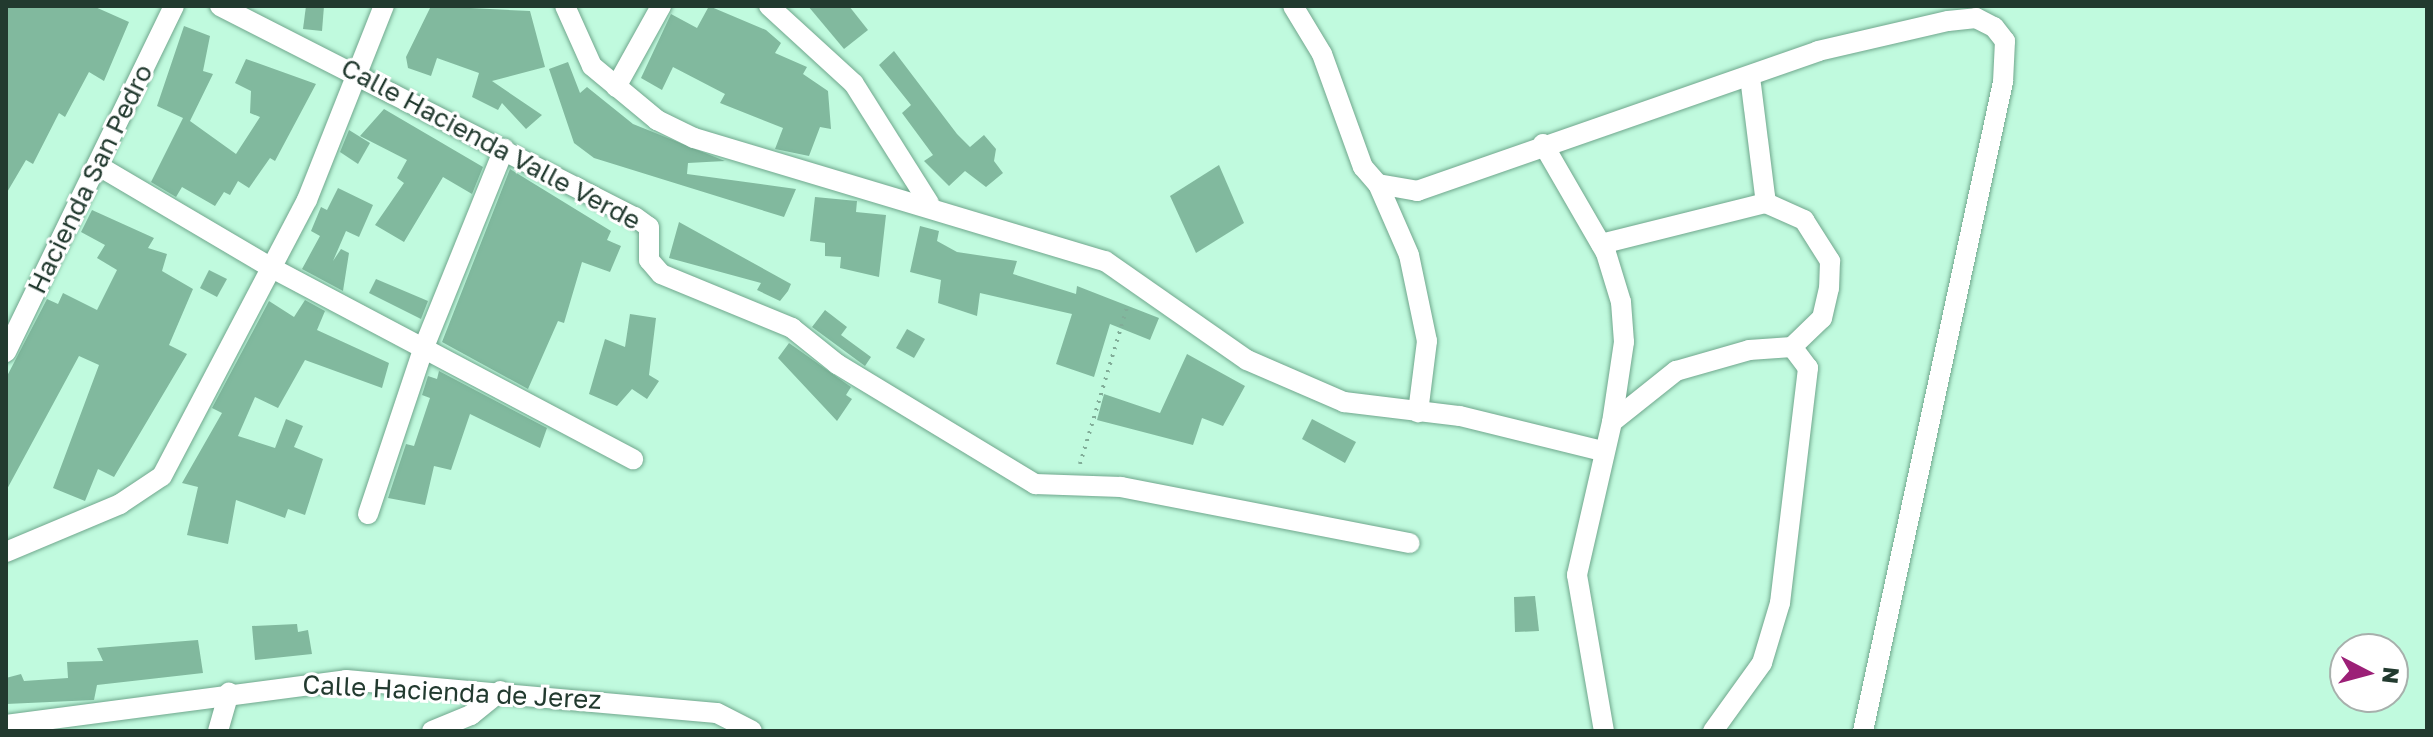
<!DOCTYPE html>
<html>
<head>
<meta charset="utf-8">
<style>
  body { margin:0 }
  #map { position:relative; width:2433px; height:737px; overflow:hidden; background:#c0fade; font-family:"Golos Text",sans-serif }
  div>[style] { position:absolute }
  .building>* { inset:0; background:#81b99e }
  .path>* { height:4px; margin-top:-2px; transform-origin:0; background:repeating-linear-gradient(90deg,#81ad98 0 2px,transparent 0 8px) }
  .roads { filter:drop-shadow(0 0 2px #70a78d) drop-shadow(0 0 2px #70a78d) }
  .street>* { height:20px; margin:-10px; padding:0 10px; transform-origin:10px; border-radius:10px; background:#fff }
  span { translate:-50% -50%; white-space:nowrap; text-align:center; line-height:1.15; -webkit-text-stroke:6px #fff; paint-order:stroke }
  .street-label { font-size:26px; color:#223a2f }
  .frame { position:absolute; inset:0; border:8px solid #223a2f; pointer-events:none }
  .north { position:absolute; left:2329px; top:633px; width:80px; height:80px; box-sizing:border-box; background:#fff; border:2px solid #a7b0ac; border-radius:50%; rotate:96deg; font-size:22px; font-weight:700; line-height:32px; text-align:center; color:#223a2f }
  .north::after { content:''; display:block; margin:auto; width:28px; height:36px; background:#9c2077; clip-path:polygon(50% 0,100% 100%,50% 72%,0 100%) }
</style>
</head>
<body>
<div id="map">
  <div class="building">
    <div style="clip-path:polygon(6px 6px,93px 6px,129px 22px,104px 81px,89px 72px,65px 117px,59px 113px,33px 164px,26px 160px,6px 194px)"></div>
    <div style="clip-path:polygon(306px 6px,324px 6px,322px 31px,303px 29px)"></div>
    <div style="clip-path:polygon(431px 6px,530px 11px,545px 67px,492px 81px,542px 115px,526px 129px,502px 103px,498px 110px,472px 97px,479px 73px,437px 58px,431px 76px,408px 68px,406px 57px)"></div>
    <div style="clip-path:polygon(709px 6px,766px 30px,781px 43px,775px 53px,807px 67px,803px 74px,828px 91px,831px 129px,820px 127px,809px 156px,775px 149px,783px 128px,720px 103px,725px 94px,673px 67px,662px 90px,641px 78px,671px 14px,697px 28px)"></div>
    <div style="clip-path:polygon(808px 6px,849px 6px,868px 30px,844px 49px)"></div>
    <div style="clip-path:polygon(184px 26px,210px 36px,203px 71px,213px 74px,190px 121px,236px 154px,260px 117px,250px 113px,251px 91px,235px 83px,246px 59px,316px 84px,275px 161px,270px 158px,249px 188px,238px 181px,230px 195px,224px 192px,215px 206px,182px 187px,176px 197px,151px 182px,183px 118px,157px 106px)"></div>
    <div style="clip-path:polygon(894px 51px,957px 134px,970px 147px,984px 135px,996px 149px,994px 161px,1003px 173px,986px 187px,965px 171px,949px 186px,924px 161px,933px 155px,902px 113px,911px 105px,879px 65px)"></div>
    <div style="clip-path:polygon(568px 62px,580px 93px,587px 87px,633px 124px,725px 161px,688px 163px,687px 174px,796px 189px,784px 217px,594px 158px,574px 143px,549px 69px)"></div>
    <div style="clip-path:polygon(384px 109px,483px 167px,472px 194px,443px 177px,404px 242px,375px 225px,404px 183px,397px 178px,407px 160px,360px 136px)"></div>
    <div style="clip-path:polygon(349px 130px,370px 143px,358px 164px,340px 152px)"></div>
    <div style="clip-path:polygon(1219px 165px,1244px 223px,1196px 253px,1170px 196px)"></div>
    <div style="clip-path:polygon(510px 169px,611px 231px,607px 240px,621px 246px,610px 272px,582px 262px,564px 323px,558px 321px,528px 389px,442px 342px)"></div>
    <div style="clip-path:polygon(338px 188px,373px 205px,359px 237px,346px 231px,333px 261px,341px 249px,349px 253px,343px 291px,302px 269px,320px 236px,311px 231px,321px 207px,327px 210px)"></div>
    <div style="clip-path:polygon(815px 197px,857px 201px,856px 212px,886px 215px,879px 277px,840px 268px,841px 257px,825px 256px,825px 243px,810px 241px)"></div>
    <div style="clip-path:polygon(92px 210px,154px 238px,148px 248px,167px 254px,162px 271px,193px 289px,169px 345px,187px 354px,114px 477px,98px 469px,85px 501px,53px 488px,99px 365px,79px 356px,6px 491px,6px 378px,47px 299px,58px 304px,63px 293px,97px 310px,117px 270px,97px 258px,105px 245px,81px 232px)"></div>
    <div style="clip-path:polygon(679px 222px,791px 284px,788px 291px,780px 301px,757px 290px,761px 283px,669px 258px)"></div>
    <div style="clip-path:polygon(920px 226px,939px 231px,937px 241px,957px 252px,1017px 261px,1013px 274px,1076px 294px,1077px 286px,1159px 318px,1150px 340px,1110px 324px,1094px 377px,1056px 364px,1072px 314px,980px 293px,977px 316px,938px 303px,941px 280px,910px 272px)"></div>
    <div style="clip-path:polygon(209px 270px,227px 279px,217px 297px,200px 288px)"></div>
    <div style="clip-path:polygon(376px 279px,428px 301px,421px 319px,369px 293px)"></div>
    <div style="clip-path:polygon(305px 300px,325px 311px,317px 330px,389px 363px,382px 388px,305px 360px,278px 408px,255px 397px,238px 436px,275px 448px,286px 419px,303px 426px,294px 447px,323px 459px,305px 515px,288px 509px,285px 518px,236px 500px,228px 544px,187px 535px,198px 487px,182px 483px,222px 413px,212px 408px,269px 301px,294px 317px)"></div>
    <div style="clip-path:polygon(825px 310px,847px 327px,841px 335px,871px 357px,865px 366px,812px 327px)"></div>
    <div style="clip-path:polygon(630px 314px,656px 318px,649px 375px,659px 381px,647px 399px,632px 389px,617px 406px,589px 394px,605px 339px,625px 347px)"></div>
    <div style="clip-path:polygon(907px 329px,925px 339px,914px 358px,896px 348px)"></div>
    <div style="clip-path:polygon(789px 343px,851px 387px,846px 395px,852px 399px,837px 421px,778px 358px)"></div>
    <div style="clip-path:polygon(1187px 354px,1245px 386px,1223px 426px,1202px 418px,1193px 445px,1097px 420px,1104px 394px,1160px 413px)"></div>
    <div style="clip-path:polygon(439px 371px,547px 428px,540px 448px,470px 414px,451px 470px,434px 466px,425px 505px,388px 498px,406px 444px,414px 446px,430px 398px,422px 395px,428px 376px,437px 379px)"></div>
    <div style="clip-path:polygon(1312px 419px,1356px 442px,1345px 463px,1302px 439px)"></div>
    <div style="clip-path:polygon(1535px 596px,1539px 631px,1515px 632px,1514px 597px)"></div>
    <div style="clip-path:polygon(297px 624px,298px 632px,308px 630px,312px 654px,255px 660px,252px 626px)"></div>
    <div style="clip-path:polygon(198px 640px,203px 673px,97px 685px,94px 700px,6px 704px,6px 678px,21px 674px,24px 681px,68px 678px,67px 662px,103px 661px,97px 648px)"></div>
  </div>
  <div class="path">
    <div style="left:1080px;top:464px;width:167px;rotate:-73.3deg"></div>
  </div>
  <div class="roads">
    <div class="street">
      <div style="left:220px;top:6px;width:466px;rotate:27deg"></div>
      <div style="left:635px;top:217px;width:17px;rotate:36deg"></div>
      <div style="left:649px;top:227px;width:33px;rotate:90deg"></div>
      <div style="left:649px;top:260px;width:18px;rotate:49deg"></div>
      <div style="left:661px;top:274px;width:142px;rotate:22.4deg"></div>
      <div style="left:792px;top:328px;width:58px;rotate:38.7deg"></div>
      <div style="left:837px;top:364px;width:232px;rotate:31.2deg"></div>
      <div style="left:1035px;top:484px;width:86px;rotate:2deg"></div>
      <div style="left:1121px;top:487px;width:294px;rotate:11deg"></div>
      <div style="left:565px;top:6px;width:66px;rotate:65.8deg"></div>
      <div style="left:592px;top:66px;width:85px;rotate:39.7deg"></div>
      <div style="left:657px;top:120px;width:41px;rotate:25.9deg"></div>
      <div style="left:694px;top:138px;width:429px;rotate:16.7deg"></div>
      <div style="left:1105px;top:261px;width:173px;rotate:34.9deg"></div>
      <div style="left:1247px;top:360px;width:106px;rotate:23.4deg"></div>
      <div style="left:1344px;top:402px;width:117px;rotate:6.9deg"></div>
      <div style="left:1460px;top:416px;width:147px;rotate:13.8deg"></div>
      <div style="left:769px;top:6px;width:115px;rotate:42.5deg"></div>
      <div style="left:854px;top:84px;width:141px;rotate:57.8deg"></div>
      <div style="left:1293px;top:6px;width:56px;rotate:58.9deg"></div>
      <div style="left:1322px;top:54px;width:120px;rotate:70.1deg"></div>
      <div style="left:1363px;top:167px;width:23px;rotate:49deg"></div>
      <div style="left:1378px;top:184px;width:77px;rotate:66.4deg"></div>
      <div style="left:1409px;top:255px;width:88px;rotate:78.2deg"></div>
      <div style="left:1427px;top:341px;width:72px;rotate:97.2deg"></div>
      <div style="left:1750px;top:77px;width:127px;rotate:82.8deg"></div>
      <div style="left:616px;top:87px;width:93px;rotate:-60.9deg"></div>
      <div style="left:1543px;top:144px;width:126px;rotate:60deg"></div>
      <div style="left:1606px;top:253px;width:51px;rotate:73deg"></div>
      <div style="left:1621px;top:302px;width:40px;rotate:85.7deg"></div>
      <div style="left:1624px;top:342px;width:81px;rotate:98.5deg"></div>
      <div style="left:1612px;top:422px;width:157px;rotate:102.9deg"></div>
      <div style="left:1577px;top:575px;width:158px;rotate:80.2deg"></div>
      <div style="left:97px;top:165px;width:201px;rotate:30.5deg"></div>
      <div style="left:270px;top:267px;width:411px;rotate:27.9deg"></div>
      <div style="left:1378px;top:184px;width:40px;rotate:10deg"></div>
      <div style="left:1417px;top:191px;width:425px;rotate:-19.2deg"></div>
      <div style="left:1818px;top:51px;width:133px;rotate:-13deg"></div>
      <div style="left:1948px;top:21px;width:28px;rotate:-6deg"></div>
      <div style="left:1976px;top:18px;width:20px;rotate:27deg"></div>
      <div style="left:1994px;top:27px;width:18px;rotate:52deg"></div>
      <div style="left:2005px;top:41px;width:41px;rotate:92.8deg"></div>
      <div style="left:2003px;top:82px;width:664px;rotate:102.17deg"></div>
      <div style="left:1601px;top:244px;width:170px;rotate:-14deg"></div>
      <div style="left:1766px;top:203px;width:42px;rotate:24.1deg"></div>
      <div style="left:1804px;top:220px;width:49px;rotate:57.6deg"></div>
      <div style="left:1830px;top:261px;width:27px;rotate:92deg"></div>
      <div style="left:1829px;top:288px;width:31px;rotate:103deg"></div>
      <div style="left:1822px;top:318px;width:42px;rotate:136deg"></div>
      <div style="left:6px;top:352px;width:385px;rotate:-64.1deg"></div>
      <div style="left:1612px;top:422px;width:82px;rotate:-38.6deg"></div>
      <div style="left:1676px;top:371px;width:76px;rotate:-16deg"></div>
      <div style="left:1749px;top:350px;width:43px;rotate:-4deg"></div>
      <div style="left:368px;top:514px;width:176px;rotate:-71.5deg"></div>
      <div style="left:424px;top:347px;width:214px;rotate:-68deg"></div>
      <div style="left:6px;top:552px;width:124px;rotate:-22.8deg"></div>
      <div style="left:120px;top:504px;width:50px;rotate:-33.7deg"></div>
      <div style="left:162px;top:476px;width:312px;rotate:-62.3deg"></div>
      <div style="left:307px;top:200px;width:209px;rotate:-68.4deg"></div>
      <div style="left:6px;top:725px;width:343px;rotate:-7.5deg"></div>
      <div style="left:346px;top:680px;width:372px;rotate:5.1deg"></div>
      <div style="left:717px;top:713px;width:39px;rotate:27deg"></div>
      <div style="left:218px;top:731px;width:40px;rotate:-74deg"></div>
      <div style="left:432px;top:731px;width:42px;rotate:-22.3deg"></div>
      <div style="left:471px;top:715px;width:38px;rotate:-39deg"></div>
      <div style="left:1713px;top:731px;width:84px;rotate:-54.2deg"></div>
      <div style="left:1762px;top:663px;width:63px;rotate:-73.3deg"></div>
      <div style="left:1780px;top:603px;width:237px;rotate:-83.2deg"></div>
      <div style="left:1808px;top:368px;width:26px;rotate:-127deg"></div>
    </div>
  </div>
  <div class="street-label">
    <span style="left:491px;top:144px;rotate:28deg">Calle Hacienda Valle Verde</span>
    <span style="left:90px;top:179px;rotate:-64deg">Hacienda San Pedro</span>
    <span style="left:452px;top:692px;rotate:3deg">Calle Hacienda de Jerez</span>
  </div>
  <div class="frame"></div>
  <div class="north">N</div>
</div>
</body>
</html>
